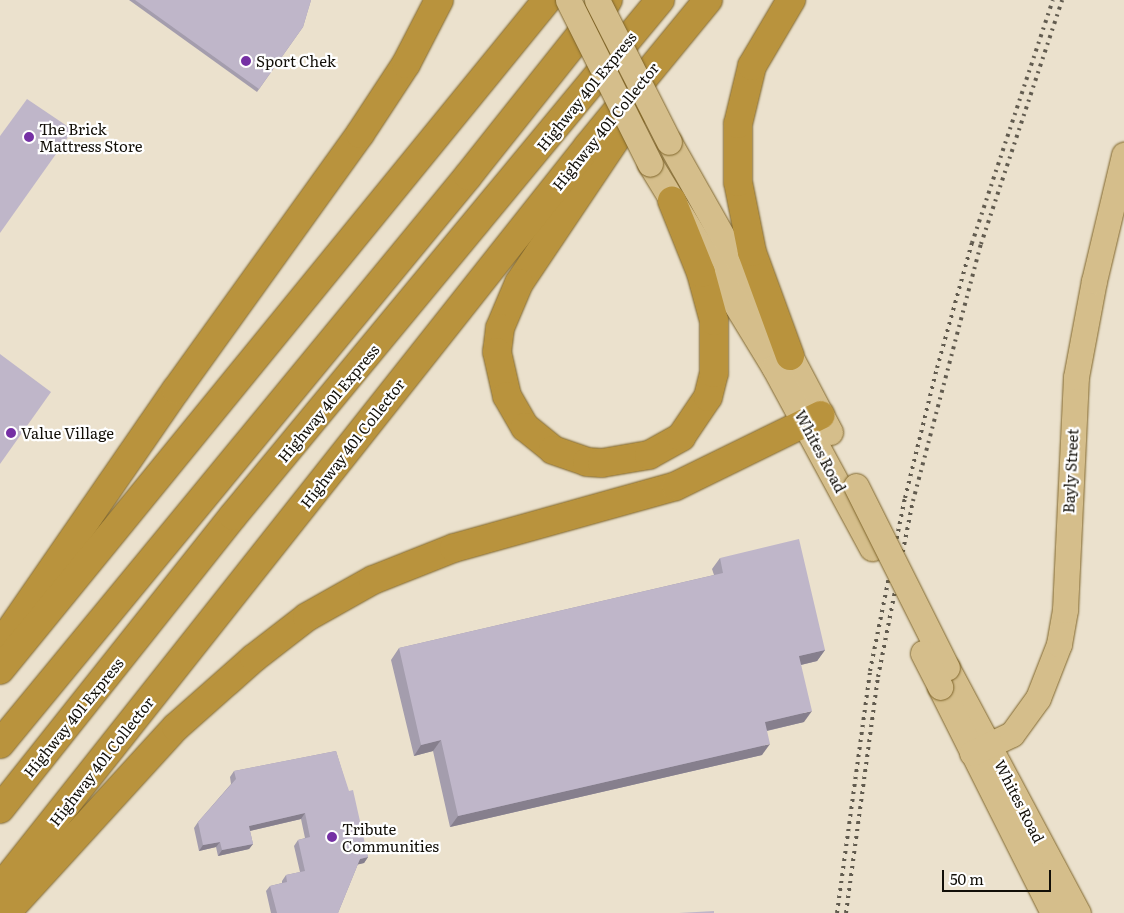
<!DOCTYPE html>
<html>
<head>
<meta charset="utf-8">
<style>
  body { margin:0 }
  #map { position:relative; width:1124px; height:913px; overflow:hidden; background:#ebe1cd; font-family:Literata,serif }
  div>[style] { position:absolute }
  .roads { filter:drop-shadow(0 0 1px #7f652a) drop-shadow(0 0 1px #7f652a) }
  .major>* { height:25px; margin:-12.5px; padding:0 12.5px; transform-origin:12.5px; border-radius:12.5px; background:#d5be8b }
  .highway>* { height:28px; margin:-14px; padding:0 14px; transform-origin:14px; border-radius:14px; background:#b9933d }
  .rail>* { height:4px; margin-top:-2px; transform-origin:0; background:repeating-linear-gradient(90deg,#615b4f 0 2.5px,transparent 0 7.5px) }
  .bridges { filter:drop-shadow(0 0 1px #7f652a) drop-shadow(0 0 1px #7f652a) }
  .major-bridge>* { height:25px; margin:-12.5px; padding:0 12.5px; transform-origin:12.5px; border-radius:12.5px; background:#d5be8b }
  .wall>* { inset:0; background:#a49dad }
  .shaded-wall>* { inset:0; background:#867f8d }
  .building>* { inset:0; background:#bfb6c9 }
  .dots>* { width:14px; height:14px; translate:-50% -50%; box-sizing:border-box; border:2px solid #fff; border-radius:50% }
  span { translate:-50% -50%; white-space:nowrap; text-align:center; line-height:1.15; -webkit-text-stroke:4.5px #fff; paint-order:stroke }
  .poi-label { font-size:15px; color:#120f08 }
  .left { translate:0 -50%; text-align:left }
  .street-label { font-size:15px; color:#120f08 }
  .scale { position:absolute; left:942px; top:870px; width:109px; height:22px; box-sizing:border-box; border:2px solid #120f08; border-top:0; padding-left:6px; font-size:15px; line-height:18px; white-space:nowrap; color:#120f08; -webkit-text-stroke:4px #fff; paint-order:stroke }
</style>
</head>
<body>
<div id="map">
  <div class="roads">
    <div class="major">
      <div style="left:669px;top:142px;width:246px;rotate:60.5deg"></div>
      <div style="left:790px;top:356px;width:86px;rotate:62.2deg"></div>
      <div style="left:650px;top:164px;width:238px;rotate:58.6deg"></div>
      <div style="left:774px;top:367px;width:206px;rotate:61.6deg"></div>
      <div style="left:947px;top:668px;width:278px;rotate:61.9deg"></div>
      <div style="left:940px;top:687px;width:253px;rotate:63.4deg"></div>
      <div style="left:972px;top:753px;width:44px;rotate:-25.4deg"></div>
      <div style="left:1012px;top:734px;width:44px;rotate:-54.2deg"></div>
      <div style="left:1038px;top:698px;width:58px;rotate:-68.7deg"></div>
      <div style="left:1059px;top:644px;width:35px;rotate:-80deg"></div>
      <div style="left:1065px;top:610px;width:233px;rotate:-87.3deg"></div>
      <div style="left:1076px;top:377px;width:98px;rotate:-79.4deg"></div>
      <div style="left:1094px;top:281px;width:130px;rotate:-76.6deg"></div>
    </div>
    <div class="highway">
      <div style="left:632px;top:115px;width:202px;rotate:123.9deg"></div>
      <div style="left:519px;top:283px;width:49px;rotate:112.9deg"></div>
      <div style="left:500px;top:328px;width:24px;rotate:97deg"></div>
      <div style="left:497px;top:352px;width:45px;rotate:77.2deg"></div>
      <div style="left:507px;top:396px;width:36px;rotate:60deg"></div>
      <div style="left:525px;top:427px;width:36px;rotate:39deg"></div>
      <div style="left:553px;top:450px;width:36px;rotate:19deg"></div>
      <div style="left:587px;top:462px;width:15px;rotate:4deg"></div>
      <div style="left:602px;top:463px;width:48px;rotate:-9.7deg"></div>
      <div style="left:649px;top:455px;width:37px;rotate:-29deg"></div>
      <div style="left:681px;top:437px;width:48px;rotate:-56deg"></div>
      <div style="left:708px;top:397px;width:25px;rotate:-76deg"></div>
      <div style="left:714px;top:373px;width:52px;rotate:-90deg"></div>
      <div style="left:714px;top:321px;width:50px;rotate:-105.2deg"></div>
      <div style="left:701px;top:273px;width:78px;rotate:-111.9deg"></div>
      <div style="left:790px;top:356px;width:111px;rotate:-110.1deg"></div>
      <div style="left:752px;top:252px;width:71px;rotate:-101.3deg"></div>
      <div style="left:738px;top:182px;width:58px;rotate:-90deg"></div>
      <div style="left:738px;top:124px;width:60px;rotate:-76.4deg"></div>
      <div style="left:752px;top:66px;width:77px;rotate:-59.4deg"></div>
      <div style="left:0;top:645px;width:310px;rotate:-55.4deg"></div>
      <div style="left:176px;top:390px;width:315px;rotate:-54.3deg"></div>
      <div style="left:360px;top:134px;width:84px;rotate:-56.7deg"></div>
      <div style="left:406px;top:64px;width:72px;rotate:-62.7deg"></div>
      <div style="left:0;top:670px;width:865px;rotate:-50.77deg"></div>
      <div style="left:0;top:744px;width:736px;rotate:-50.51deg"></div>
      <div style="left:468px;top:176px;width:225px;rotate:-51.5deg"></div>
      <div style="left:0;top:809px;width:374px;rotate:-51.5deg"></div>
      <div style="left:233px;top:516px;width:670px;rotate:-50.39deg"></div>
      <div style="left:0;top:888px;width:947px;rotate:-51.6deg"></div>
      <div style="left:588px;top:146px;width:189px;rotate:-50.6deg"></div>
      <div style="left:6px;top:913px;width:252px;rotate:-47.6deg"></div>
      <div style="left:176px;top:727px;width:104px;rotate:-41.5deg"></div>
      <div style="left:254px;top:658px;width:67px;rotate:-37.7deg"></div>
      <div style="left:307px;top:617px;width:76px;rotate:-29.3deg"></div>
      <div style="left:373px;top:580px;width:87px;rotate:-21.6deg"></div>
      <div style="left:454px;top:548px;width:230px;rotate:-15.6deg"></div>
      <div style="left:676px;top:486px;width:161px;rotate:-26.1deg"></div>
    </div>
  </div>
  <div class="rail">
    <div style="left:837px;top:913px;width:244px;rotate:-82.2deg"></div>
    <div style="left:870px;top:671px;width:177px;rotate:-78.6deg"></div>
    <div style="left:905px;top:498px;width:134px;rotate:-76.2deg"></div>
    <div style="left:937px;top:368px;width:130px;rotate:-74.4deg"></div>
    <div style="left:972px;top:243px;width:256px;rotate:-71.6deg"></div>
    <div style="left:846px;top:913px;width:238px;rotate:-82.3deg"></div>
    <div style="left:878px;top:677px;width:179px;rotate:-78.8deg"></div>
    <div style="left:913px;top:501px;width:266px;rotate:-75.2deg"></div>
    <div style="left:981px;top:244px;width:257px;rotate:-71.6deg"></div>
  </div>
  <div class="bridges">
    <div class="major-bridge">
      <div style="left:568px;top:0;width:183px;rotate:63.4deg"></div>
      <div style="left:597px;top:0;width:159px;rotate:63.1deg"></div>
      <div style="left:856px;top:486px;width:203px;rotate:63.4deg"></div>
      <div style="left:923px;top:653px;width:38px;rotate:63deg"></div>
    </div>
  </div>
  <div class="wall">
    <div style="clip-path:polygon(129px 0,311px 0,303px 27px,257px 92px)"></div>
    <div style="clip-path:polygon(720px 558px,825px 650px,817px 661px,801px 665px,804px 722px,767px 731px,762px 755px,450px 827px,433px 751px,414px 756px,391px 660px,399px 648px,714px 575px,712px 569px)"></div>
    <div style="clip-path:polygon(336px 751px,368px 857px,364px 863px,358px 864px,338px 913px,271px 913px,266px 891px,270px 886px,282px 883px,282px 881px,286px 875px,300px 872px,294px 846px,298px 840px,305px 838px,301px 819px,250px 831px,253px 844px,249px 849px,218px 856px,216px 847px,199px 851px,194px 828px,198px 822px,231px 784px,230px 777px,234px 771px)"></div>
  </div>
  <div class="shaded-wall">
    <div style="clip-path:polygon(825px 650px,817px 661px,792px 667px,799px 656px)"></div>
    <div style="clip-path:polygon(812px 711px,804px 722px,757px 733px,765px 722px)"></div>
    <div style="clip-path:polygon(441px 740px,433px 751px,414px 756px,421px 745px)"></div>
    <div style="clip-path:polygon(770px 744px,762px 755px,450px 827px,458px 816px)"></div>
    <div style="clip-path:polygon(305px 813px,301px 819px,245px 832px,249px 826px)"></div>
    <div style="clip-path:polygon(220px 842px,216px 847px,199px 851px,203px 845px)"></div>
    <div style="clip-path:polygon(253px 844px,249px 849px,218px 856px,222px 850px)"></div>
    <div style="clip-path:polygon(368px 857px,364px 863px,356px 865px,360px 859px)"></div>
  </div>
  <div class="building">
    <div style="clip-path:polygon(135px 0,311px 0,303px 27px,259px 89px)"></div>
    <div style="clip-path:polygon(27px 99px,73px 130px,0 233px,0 136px)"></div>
    <div style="clip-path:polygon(0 354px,51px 392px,0 464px)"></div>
    <div style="clip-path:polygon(799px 539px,825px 650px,799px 656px,812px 711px,765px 722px,770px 744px,458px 816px,441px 740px,421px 745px,399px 648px,723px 573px,720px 558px)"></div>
    <div style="clip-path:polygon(336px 751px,349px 791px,353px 790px,368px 857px,360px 859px,338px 913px,277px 913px,270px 886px,287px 882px,286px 875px,305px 871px,298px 840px,310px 837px,305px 813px,249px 826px,253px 844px,222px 850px,220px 842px,203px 845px,198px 822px,236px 779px,234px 771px)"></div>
    <div style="clip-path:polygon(714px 911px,714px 913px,679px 913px)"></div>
  </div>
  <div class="dots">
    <div style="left:246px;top:61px;background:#7530a4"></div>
    <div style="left:29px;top:137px;background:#7530a4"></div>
    <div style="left:11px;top:433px;background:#7530a4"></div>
    <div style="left:332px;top:837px;background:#7530a4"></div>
  </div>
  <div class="poi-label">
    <span class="left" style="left:256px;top:61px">Sport Chek</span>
    <span class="left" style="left:39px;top:137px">The Brick<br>Mattress Store</span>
    <span class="left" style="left:21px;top:433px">Value Village</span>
    <span class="left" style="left:342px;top:837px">Tribute<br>Communities</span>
  </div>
  <div class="street-label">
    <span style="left:586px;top:91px;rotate:-51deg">Highway 401 Express</span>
    <span style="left:605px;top:126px;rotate:-51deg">Highway 401 Collector</span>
    <span style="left:328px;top:403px;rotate:-50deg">Highway 401 Express</span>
    <span style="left:352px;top:443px;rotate:-52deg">Highway 401 Collector</span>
    <span style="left:821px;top:451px;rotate:62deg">Whites Road</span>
    <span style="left:1070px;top:471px;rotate:-87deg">Bayly Street</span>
    <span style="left:73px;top:717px;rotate:-51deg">Highway 401 Express</span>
    <span style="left:101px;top:761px;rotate:-52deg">Highway 401 Collector</span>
    <span style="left:1020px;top:801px;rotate:63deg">Whites Road</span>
  </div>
  <div class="scale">50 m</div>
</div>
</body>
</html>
